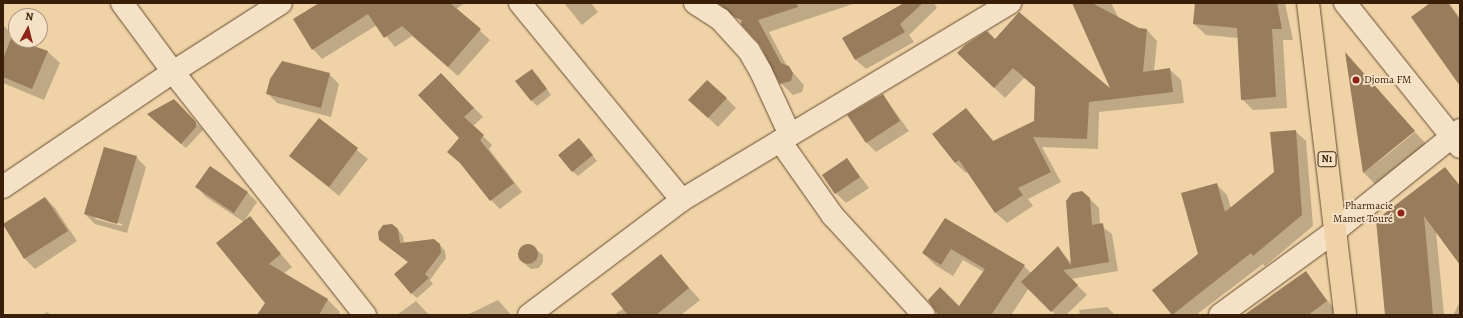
<!DOCTYPE html>
<html>
<head>
<meta charset="utf-8">
<style>
  body { margin:0 }
  #map { position:relative; width:1463px; height:318px; overflow:hidden; background:#efd3a7; font-family:Alegreya,serif }
  div>[style] { position:absolute }
  .shadow>* { inset:0; background:#0003 }
  .building>* { inset:0; background:#987c5b }
  .round { border-radius:50% }
  .roads { filter:drop-shadow(0 0 1px #664b30) drop-shadow(0 0 1px #664b30) }
  .minor>* { height:22px; margin:-11px; padding:0 11px; transform-origin:11px; border-radius:11px; background:#f5e2c6 }
  .highway>* { height:22px; margin:-11px; padding:0 11px; transform-origin:11px; border-radius:11px; background:#efd3a7 }
  .dots>* { width:11px; height:11px; translate:-50% -50%; box-sizing:border-box; border:2px solid #f5e2c6; border-radius:50% }
  span { translate:-50% -50%; white-space:nowrap; text-align:center; line-height:1.15; -webkit-text-stroke:3.5px #f5e2c6; paint-order:stroke }
  .shield-label span { padding:1px 3px; background:#f5e2c6; border:1px solid; border-radius:3px; -webkit-text-stroke-width:0 }
  .shield-label { font-size:10px; color:#391e09; font-weight:700 }
  .poi-label { font-size:11px; color:#391e09 }
  .left { translate:0 -50%; text-align:left }
  .right { translate:-100% -50%; text-align:right }
  .frame { position:absolute; inset:0; border:4px solid #391e09; pointer-events:none }
  .north { position:absolute; left:8px; top:8px; width:40px; height:40px; box-sizing:border-box; background:#f5e2c6; border:1px solid #aa947a; border-radius:50%; rotate:7deg; font-size:11px; font-weight:700; line-height:16px; text-align:center; color:#391e09 }
  .north::after { content:''; display:block; margin:auto; width:14px; height:18px; background:#8f2418; clip-path:polygon(50% 0,100% 100%,50% 72%,0 100%) }
</style>
</head>
<body>
<div id="map">
  <div class="shadow">
    <div style="clip-path:polygon(321px 3px,465px 3px,456px 9px,490px 40px,458px 76px,412px 36px,395px 47px,377px 25px,322px 59px,313px 49px)"></div>
    <div style="clip-path:polygon(564px 3px,591px 3px,598px 12px,582px 25px)"></div>
    <div style="clip-path:polygon(731px 3px,856px 3px,769px 32px,787px 66px,804px 85px,802px 92px,793px 95px,781px 83px,761px 44px,729px 9px)"></div>
    <div style="clip-path:polygon(906px 3px,934px 3px,937px 8px,909px 35px,914px 42px,866px 69px,856px 60px,844px 39px)"></div>
    <div style="clip-path:polygon(1073px 3px,1111px 3px,1119px 19px,1139px 29px,1147px 30px,1157px 41px,1154px 71px,1170px 70px,1181px 80px,1184px 103px,1099px 112px,1098px 149px,1042px 147px,1061px 182px,1028px 199px,1033px 206px,1007px 223px,996px 213px,968px 172px,966px 173px,955px 163px,966px 109px,994px 142px,1035px 122px,1036px 88px,1024px 78px,1005px 98px,958px 53px,995px 41px,1113px 91px)"></div>
    <div style="clip-path:polygon(1196px 3px,1285px 3px,1293px 40px,1283px 40px,1287px 108px,1253px 110px,1242px 99px,1238px 38px,1206px 35px,1194px 24px)"></div>
    <div style="clip-path:polygon(1432px 3px,1449px 3px,1460px 18px,1460px 80px)"></div>
    <div style="clip-path:polygon(3px 25px,10px 32px,9px 36px,48px 52px,60px 63px,44px 100px,3px 83px)"></div>
    <div style="clip-path:polygon(1346px 55px,1414px 130px,1372px 167px,1415px 132px,1427px 145px,1376px 185px,1364px 173px)"></div>
    <div style="clip-path:polygon(329px 74px,339px 84px,331px 117px,277px 103px,267px 93px)"></div>
    <div style="clip-path:polygon(441px 74px,483px 117px,473px 126px,492px 145px,489px 149px,522px 192px,500px 209px,491px 200px,461px 138px)"></div>
    <div style="clip-path:polygon(537px 75px,551px 95px,537px 106px,532px 101px)"></div>
    <div style="clip-path:polygon(883px 95px,909px 131px,876px 152px,866px 142px)"></div>
    <div style="clip-path:polygon(726px 98px,736px 108px,718px 127px,700px 110px)"></div>
    <div style="clip-path:polygon(174px 100px,203px 130px,186px 148px,153px 119px)"></div>
    <div style="clip-path:polygon(319px 119px,368px 159px,339px 196px,290px 156px)"></div>
    <div style="clip-path:polygon(1295px 131px,1306px 141px,1313px 226px,1265px 266px,1263px 264px,1196px 315px,1174px 315px,1153px 290px,1199px 254px,1216px 184px,1227px 195px,1231px 208px,1275px 172px)"></div>
    <div style="clip-path:polygon(584px 144px,597px 161px,578px 176px,572px 171px)"></div>
    <div style="clip-path:polygon(evenodd,136px 157px,146px 167px,127px 233px,95px 224px,85px 214px,136px 157px,95px 217px,122px 224px,122px 226px,95px 219px,95px 217px)"></div>
    <div style="clip-path:polygon(847px 159px,869px 188px,846px 203px,836px 193px)"></div>
    <div style="clip-path:polygon(1445px 169px,1460px 185px,1460px 263px,1436px 231px,1444px 315px,1386px 315px,1377px 221px)"></div>
    <div style="clip-path:polygon(197px 187px,247px 192px,257px 202px,244px 221px,250px 218px,292px 267px,283px 274px,328px 300px,340px 312px,338px 315px,259px 315px,266px 302px,244px 222px,206px 197px)"></div>
    <div style="clip-path:polygon(45px 198px,55px 208px,77px 241px,35px 269px,25px 259px,3px 225px)"></div>
    <div style="clip-path:polygon(1090px 199px,1099px 208px,1100px 225px,1112px 234px,1118px 271px,1071px 279px,1087px 295px,1066px 315px,1056px 315px,1029px 288px,1011px 315px,940px 315px,960px 307px,984px 272px,963px 260px,953px 276px,935px 265px,923px 253px,945px 219px,1024px 266px,1031px 273px,1058px 247px,1072px 264px)"></div>
    <div style="clip-path:polygon(398px 230px,403px 236px,404px 244px,440px 245px,445px 251px,446px 258px,430px 280px,433px 284px,417px 298px,411px 293px,408px 262px,380px 240px)"></div>
    <div style="clip-path:polygon(523px 245px,530px 245px,543px 255px,543px 262px,539px 268px,531px 269px,519px 259px,519px 251px)"></div>
    <div style="clip-path:polygon(661px 256px,700px 300px,681px 315px,614px 315px,624px 308px)"></div>
    <div style="clip-path:polygon(1306px 273px,1336px 311px,1331px 315px,1246px 315px)"></div>
    <div style="clip-path:polygon(498px 300px,511px 315px,467px 315px)"></div>
    <div style="clip-path:polygon(416px 301px,429px 315px,397px 315px)"></div>
    <div style="clip-path:polygon(1460px 302px,1460px 315px,1453px 315px)"></div>
    <div style="clip-path:polygon(1107px 307px,1115px 315px,1080px 315px,1079px 310px)"></div>
    <div style="clip-path:polygon(46px 312px,52px 315px,45px 315px)"></div>
  </div>
  <div class="building">
    <div style="clip-path:polygon(319px 3px,450px 3px,481px 29px,448px 67px,402px 26px,384px 38px,368px 14px,312px 50px,293px 19px)"></div>
    <div style="clip-path:polygon(718px 3px,797px 3px,798px 7px,758px 20px,781px 63px,789px 66px,793px 73px,791px 81px,780px 84px,760px 45px,741px 24px,742px 20px,736px 18px)"></div>
    <div style="clip-path:polygon(904px 3px,923px 3px,900px 24px,905px 32px,855px 60px,842px 38px)"></div>
    <div style="clip-path:polygon(1072px 3px,1092px 3px,1139px 28px,1147px 29px,1143px 72px,1170px 68px,1173px 92px,1089px 102px,1087px 139px,1033px 137px,1051px 172px,1018px 188px,1023px 195px,995px 213px,959px 160px,955px 163px,932px 134px,966px 108px,993px 141px,1034px 121px,1035px 87px,1013px 68px,994px 88px,957px 53px,965px 45px,987px 31px,995px 39px,1019px 12px,1110px 88px)"></div>
    <div style="clip-path:polygon(1195px 3px,1277px 3px,1282px 29px,1272px 29px,1276px 97px,1241px 100px,1237px 28px,1193px 24px)"></div>
    <div style="clip-path:polygon(1430px 3px,1448px 3px,1460px 20px,1460px 86px,1411px 17px)"></div>
    <div style="clip-path:polygon(12px 36px,16px 40px,48px 51px,32px 89px,3px 77px,3px 59px)"></div>
    <div style="clip-path:polygon(1345px 52px,1415px 131px,1363px 173px)"></div>
    <div style="clip-path:polygon(282px 61px,330px 73px,321px 108px,266px 94px,270px 79px)"></div>
    <div style="clip-path:polygon(532px 69px,547px 89px,531px 101px,515px 81px)"></div>
    <div style="clip-path:polygon(441px 73px,474px 108px,464px 117px,484px 135px,480px 140px,514px 183px,490px 201px,460px 163px,447px 152px,459px 138px,418px 95px)"></div>
    <div style="clip-path:polygon(707px 80px,727px 98px,708px 118px,688px 100px)"></div>
    <div style="clip-path:polygon(883px 94px,900px 121px,866px 143px,847px 115px)"></div>
    <div style="clip-path:polygon(174px 99px,196px 122px,196px 127px,181px 144px,147px 114px)"></div>
    <div style="clip-path:polygon(319px 118px,358px 148px,329px 187px,289px 156px)"></div>
    <div style="clip-path:polygon(1296px 130px,1302px 215px,1253px 256px,1251px 253px,1172px 315px,1152px 290px,1198px 254px,1181px 193px,1217px 183px,1225px 212px,1274px 172px,1270px 132px)"></div>
    <div style="clip-path:polygon(579px 138px,593px 155px,572px 172px,558px 155px)"></div>
    <div style="clip-path:polygon(104px 147px,137px 156px,117px 224px,84px 214px)"></div>
    <div style="clip-path:polygon(847px 158px,860px 177px,835px 194px,822px 175px)"></div>
    <div style="clip-path:polygon(210px 166px,248px 192px,234px 213px,195px 187px)"></div>
    <div style="clip-path:polygon(1445px 167px,1460px 186px,1460px 265px,1424px 216px,1433px 315px,1385px 315px,1376px 220px)"></div>
    <div style="clip-path:polygon(1082px 191px,1090px 198px,1092px 225px,1103px 223px,1109px 262px,1063px 270px,1078px 285px,1051px 312px,1021px 282px,1058px 246px,1071px 266px,1066px 201px,1072px 193px)"></div>
    <div style="clip-path:polygon(45px 197px,68px 231px,24px 259px,3px 224px)"></div>
    <div style="clip-path:polygon(250px 216px,281px 254px,269px 264px,328px 299px,319px 315px,257px 315px,265px 303px,216px 243px)"></div>
    <div style="clip-path:polygon(945px 218px,1025px 265px,991px 315px,938px 315px,928px 300px,940px 287px,959px 306px,985px 269px,951px 249px,941px 265px,922px 253px)"></div>
    <div style="clip-path:polygon(392px 224px,398px 229px,400px 243px,434px 239px,440px 244px,441px 253px,425px 274px,429px 278px,411px 294px,394px 274px,408px 262px,379px 240px,378px 232px,383px 225px)"></div>
    <div class="round" style="left:518px;top:244px;width:20px;height:20px"></div>
    <div style="clip-path:polygon(661px 254px,689px 288px,656px 315px,628px 315px,611px 294px)"></div>
    <div style="clip-path:polygon(1306px 271px,1327px 301px,1308px 315px,1244px 315px)"></div>
  </div>
  <div class="roads">
    <div class="minor">
      <div style="left:122px;top:3px;width:86px;rotate:53.5deg"></div>
      <div style="left:173px;top:72px;width:310px;rotate:51.7deg"></div>
      <div style="left:520px;top:3px;width:255px;rotate:50.6deg"></div>
      <div style="left:695px;top:3px;width:30px;rotate:33deg"></div>
      <div style="left:720px;top:19px;width:43px;rotate:47.8deg"></div>
      <div style="left:749px;top:51px;width:24px;rotate:60deg"></div>
      <div style="left:761px;top:72px;width:69px;rotate:65.3deg"></div>
      <div style="left:1345px;top:3px;width:184px;rotate:51.4deg"></div>
      <div style="left:780px;top:141px;width:92px;rotate:54.8deg"></div>
      <div style="left:833px;top:216px;width:134px;rotate:47.4deg"></div>
      <div style="left:3px;top:187px;width:205px;rotate:-34.1deg"></div>
      <div style="left:173px;top:72px;width:128px;rotate:-32.6deg"></div>
      <div style="left:529px;top:315px;width:191px;rotate:-36.9deg"></div>
      <div style="left:682px;top:200px;width:383px;rotate:-31deg"></div>
      <div style="left:1220px;top:315px;width:142px;rotate:-36.1deg"></div>
      <div style="left:1335px;top:231px;width:161px;rotate:-38.9deg"></div>
    </div>
    <div class="highway">
      <div style="left:1308px;top:3px;width:314px;rotate:83.2deg"></div>
    </div>
  </div>
  <div class="dots">
    <div style="left:1356px;top:80px;background:#8f2418"></div>
    <div style="left:1401px;top:213px;background:#8f2418"></div>
  </div>
  <div class="shield-label">
    <span style="left:1327px;top:159px">N1</span>
  </div>
  <div class="poi-label">
    <span class="left" style="left:1364px;top:80px">Djoma FM</span>
    <span class="right" style="left:1393px;top:213px">Pharmacie<br>Mamet Touré</span>
  </div>
  <div class="frame"></div>
  <div class="north">N</div>
</div>
</body>
</html>
